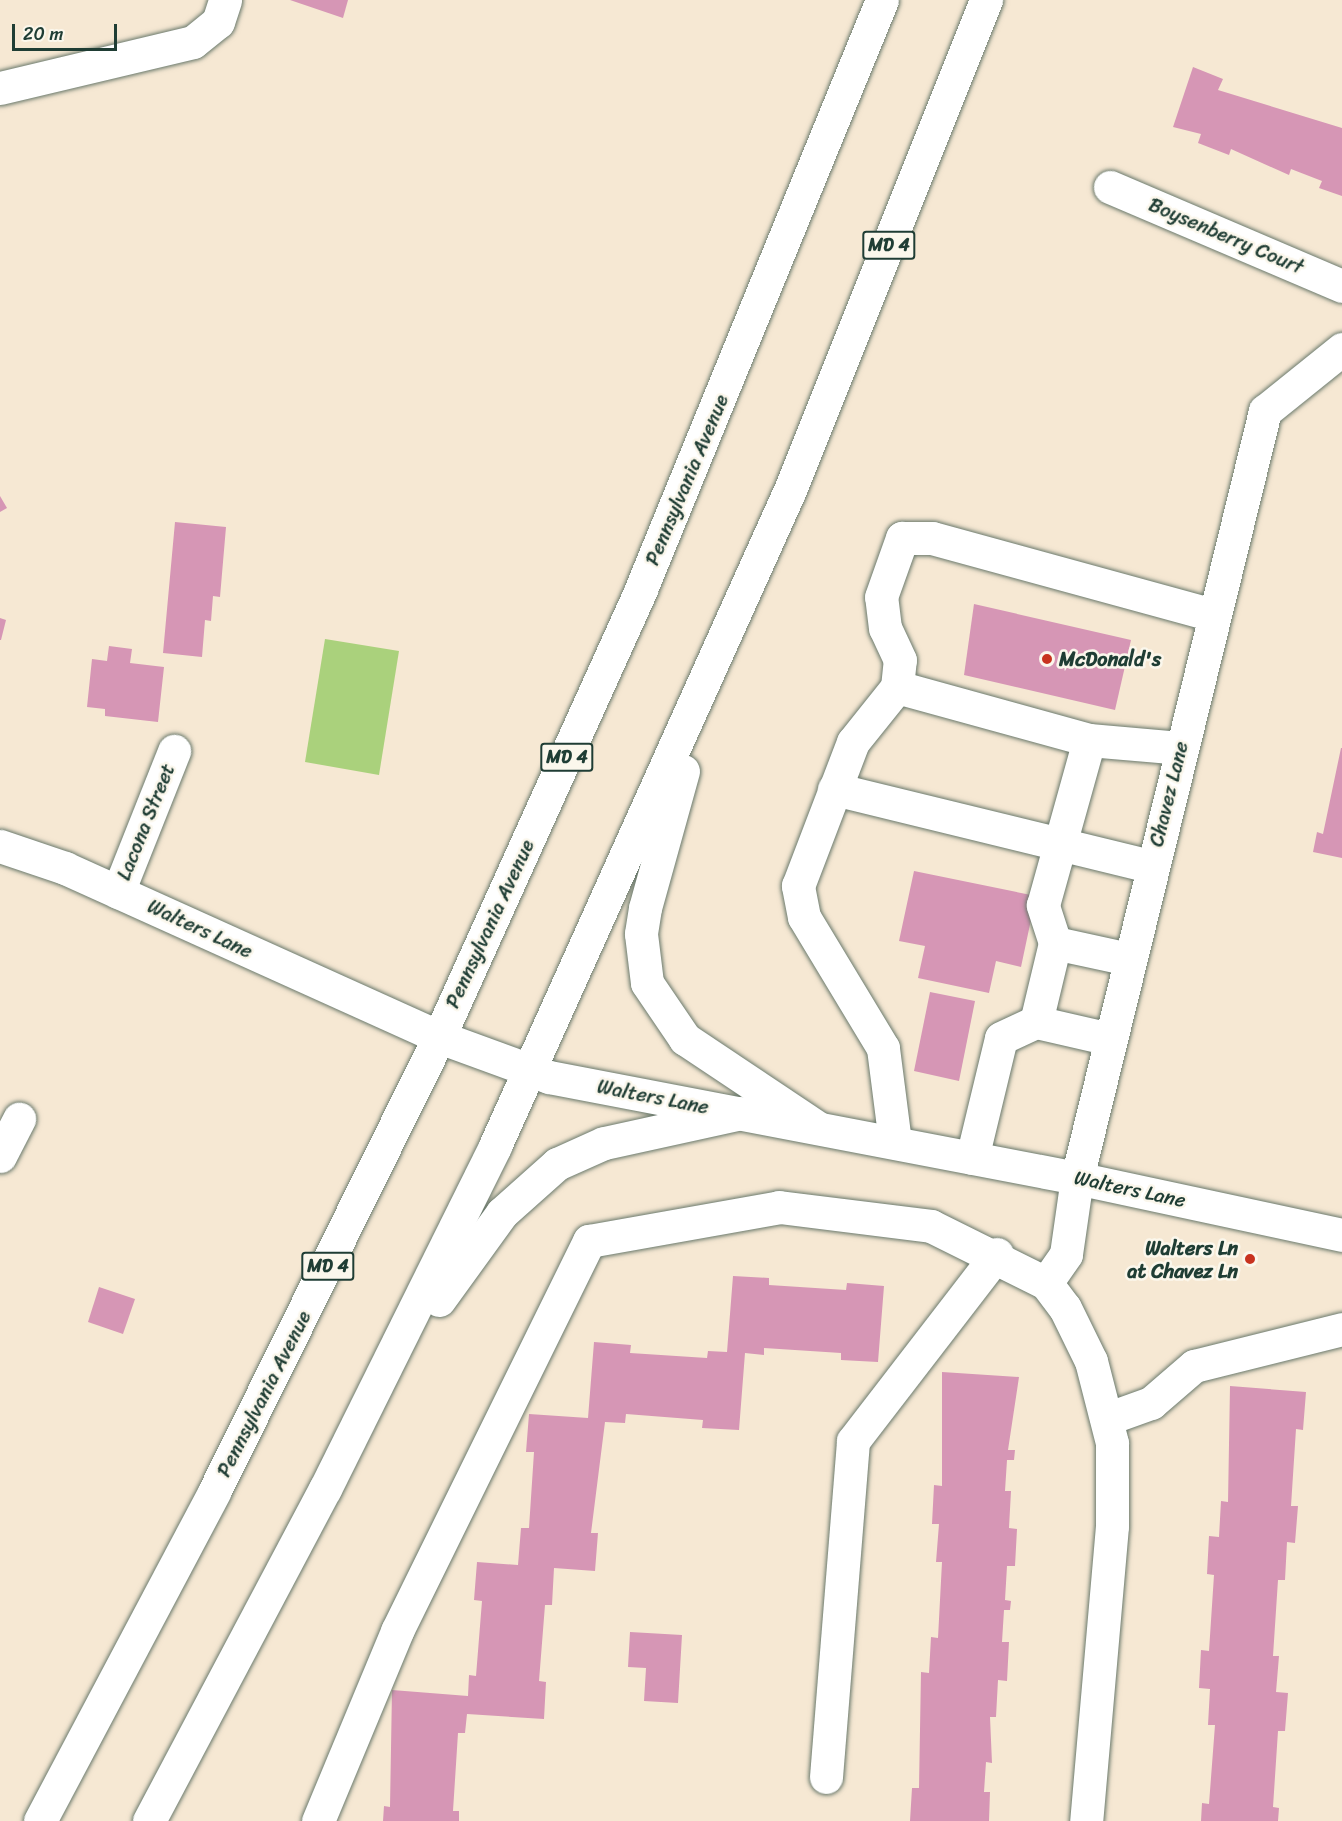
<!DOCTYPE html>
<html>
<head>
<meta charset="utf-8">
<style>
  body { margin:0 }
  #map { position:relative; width:1342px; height:1821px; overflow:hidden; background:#f6e8d3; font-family:Sriracha,sans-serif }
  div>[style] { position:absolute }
  .green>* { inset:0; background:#aad17c }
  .building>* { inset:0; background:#d696b5 }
  .roads { filter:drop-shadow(0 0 2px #6a796c) drop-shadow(0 0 2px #6a796c) }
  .minor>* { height:33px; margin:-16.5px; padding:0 16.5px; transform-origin:16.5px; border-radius:16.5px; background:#fff }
  .highway>* { height:33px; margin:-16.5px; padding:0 16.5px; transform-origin:16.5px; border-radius:16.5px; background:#fff }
  .dots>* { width:16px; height:16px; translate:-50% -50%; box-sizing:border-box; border:3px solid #fbf7ec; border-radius:50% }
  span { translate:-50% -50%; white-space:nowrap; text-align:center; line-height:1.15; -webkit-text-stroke:5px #fbf7ec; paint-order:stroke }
  .shield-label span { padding:2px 4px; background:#fbf7ec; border:2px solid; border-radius:4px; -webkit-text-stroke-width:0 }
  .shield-label { font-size:18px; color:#1f3d34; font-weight:700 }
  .street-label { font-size:20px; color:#1f3d34 }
  .poi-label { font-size:20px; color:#1f3d34; font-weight:700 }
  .left { translate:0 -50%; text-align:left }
  .right { translate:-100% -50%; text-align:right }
  .scale { position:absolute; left:12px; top:24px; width:105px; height:27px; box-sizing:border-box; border:3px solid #1f3d34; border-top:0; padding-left:8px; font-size:18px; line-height:21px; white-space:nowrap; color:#1f3d34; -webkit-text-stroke:4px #fbf7ec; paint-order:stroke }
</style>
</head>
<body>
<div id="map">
  <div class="green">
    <div style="clip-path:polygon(325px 639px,399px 651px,379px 775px,305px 762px)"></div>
  </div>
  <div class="building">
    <div style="clip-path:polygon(290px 0,348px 0,343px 18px)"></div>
    <div style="clip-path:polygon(1193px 67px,1223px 79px,1218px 90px,1342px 128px,1342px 196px,1319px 188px,1322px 181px,1291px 169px,1289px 175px,1231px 149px,1229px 155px,1198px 143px,1201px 134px,1173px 127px)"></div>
    <div style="clip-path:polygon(0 496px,7px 508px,0 512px)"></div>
    <div style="clip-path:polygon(175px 522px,226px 527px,220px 597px,213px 596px,211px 621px,205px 620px,202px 657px,163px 653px)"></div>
    <div style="clip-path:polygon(974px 604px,1131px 640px,1115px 710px,964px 675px)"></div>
    <div style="clip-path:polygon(0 618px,6px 620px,1px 640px,0 640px)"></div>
    <div style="clip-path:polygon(109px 646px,132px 649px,130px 663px,164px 667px,158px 722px,105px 716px,105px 709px,87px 707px,92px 659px,107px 661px)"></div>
    <div style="clip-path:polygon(1341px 748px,1342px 748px,1342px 858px,1313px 852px,1317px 832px,1323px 834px)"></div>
    <div style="clip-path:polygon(914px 871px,1036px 896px,1021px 967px,996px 961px,989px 993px,918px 978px,925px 946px,899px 941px)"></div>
    <div style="clip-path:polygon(930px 992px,975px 1001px,959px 1081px,914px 1071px)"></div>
    <div style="clip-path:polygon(733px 1276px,769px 1278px,769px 1285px,846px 1290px,847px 1283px,884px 1286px,878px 1362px,841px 1360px,841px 1353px,764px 1348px,764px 1355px,745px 1353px,739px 1430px,702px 1428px,703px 1420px,626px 1414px,625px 1423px,605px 1422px,591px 1533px,598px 1533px,595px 1571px,554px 1568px,552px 1605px,545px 1605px,539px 1681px,546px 1682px,544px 1719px,467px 1714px,465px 1733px,458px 1733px,453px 1811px,459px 1811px,459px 1821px,383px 1821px,384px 1806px,390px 1807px,392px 1690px,468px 1696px,469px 1675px,476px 1676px,482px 1601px,474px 1600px,477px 1562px,518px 1565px,521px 1528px,529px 1528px,534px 1452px,526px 1452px,529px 1414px,588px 1418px,594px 1342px,631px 1345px,630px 1353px,707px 1358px,708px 1351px,727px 1352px)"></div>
    <div style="clip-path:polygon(99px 1287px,135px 1299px,123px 1334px,88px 1322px)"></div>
    <div style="clip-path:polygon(942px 1372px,1019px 1377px,1008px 1450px,1015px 1450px,1014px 1460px,1007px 1460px,1005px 1491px,1011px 1491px,1009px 1528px,1017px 1529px,1015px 1566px,1007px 1566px,1005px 1600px,1011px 1601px,1010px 1610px,1004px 1610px,1002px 1642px,1009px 1642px,1007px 1681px,998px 1680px,996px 1717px,990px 1717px,992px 1763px,986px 1762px,984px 1792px,990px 1792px,989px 1821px,910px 1821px,912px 1788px,919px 1788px,921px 1672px,929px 1673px,931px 1637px,938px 1638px,942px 1562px,936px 1562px,939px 1524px,932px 1524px,934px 1485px,942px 1486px)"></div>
    <div style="clip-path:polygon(1230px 1386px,1306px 1392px,1303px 1430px,1296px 1429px,1291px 1506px,1298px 1506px,1295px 1543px,1287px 1542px,1285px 1580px,1278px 1580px,1273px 1656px,1279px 1656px,1276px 1692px,1288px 1693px,1285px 1731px,1278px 1731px,1273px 1807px,1279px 1808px,1278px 1821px,1201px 1821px,1202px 1803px,1209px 1804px,1215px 1725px,1208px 1725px,1210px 1689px,1199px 1688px,1201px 1650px,1209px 1651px,1214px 1575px,1207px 1574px,1209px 1536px,1219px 1537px,1221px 1501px,1228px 1502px)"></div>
    <div style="clip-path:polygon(630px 1632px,682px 1635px,678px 1703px,644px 1701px,646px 1668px,628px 1667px)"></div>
  </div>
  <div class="roads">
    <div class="minor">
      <div style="left:0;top:88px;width:198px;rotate:-13.4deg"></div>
      <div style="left:193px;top:42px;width:32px;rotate:-39deg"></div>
      <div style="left:218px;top:22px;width:23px;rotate:-72deg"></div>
      <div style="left:1110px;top:187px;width:252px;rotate:23.1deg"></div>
      <div style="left:897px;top:687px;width:199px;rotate:15.4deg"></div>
      <div style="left:1089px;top:740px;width:91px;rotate:5deg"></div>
      <div style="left:834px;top:789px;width:326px;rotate:13.7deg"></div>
      <div style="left:0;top:846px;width:69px;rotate:18.7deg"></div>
      <div style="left:65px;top:868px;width:410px;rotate:24.3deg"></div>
      <div style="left:439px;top:1037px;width:117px;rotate:20deg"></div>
      <div style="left:549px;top:1077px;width:538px;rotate:10.83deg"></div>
      <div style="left:1077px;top:1178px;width:271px;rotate:12.1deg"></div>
      <div style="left:118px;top:892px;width:152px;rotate:-68.3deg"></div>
      <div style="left:1055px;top:943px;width:40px;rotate:-108deg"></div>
      <div style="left:1043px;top:905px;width:171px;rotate:-74.4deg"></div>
      <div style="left:1036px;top:1022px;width:81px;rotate:-76.5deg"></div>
      <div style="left:1055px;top:943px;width:76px;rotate:12.2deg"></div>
      <div style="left:895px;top:1142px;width:95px;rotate:-97.3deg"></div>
      <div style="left:883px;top:1048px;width:153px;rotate:-121.1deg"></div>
      <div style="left:804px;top:917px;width:32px;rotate:-101deg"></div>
      <div style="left:798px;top:886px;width:154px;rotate:-69.1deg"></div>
      <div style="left:853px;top:742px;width:70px;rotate:-51.3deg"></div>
      <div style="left:897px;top:687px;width:27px;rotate:-84deg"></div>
      <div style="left:900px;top:660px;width:35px;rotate:-115deg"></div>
      <div style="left:885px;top:628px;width:31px;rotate:-97deg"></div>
      <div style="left:881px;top:597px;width:63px;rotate:-70.4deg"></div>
      <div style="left:902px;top:538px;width:30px"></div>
      <div style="left:932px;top:538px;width:292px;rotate:15.3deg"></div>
      <div style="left:0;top:1156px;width:42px;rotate:-62.8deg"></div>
      <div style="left:972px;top:1158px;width:123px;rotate:-76.4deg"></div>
      <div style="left:1001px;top:1038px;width:38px;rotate:-25deg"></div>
      <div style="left:1036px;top:1022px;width:76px;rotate:12.9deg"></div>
      <div style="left:1046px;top:1283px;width:35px;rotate:-55deg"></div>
      <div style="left:1066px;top:1254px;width:77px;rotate:-81.8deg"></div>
      <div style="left:1077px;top:1178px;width:790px;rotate:-76.23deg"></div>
      <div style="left:1265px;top:411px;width:99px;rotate:-38.8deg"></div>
      <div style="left:1109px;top:1418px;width:45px;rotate:-19.7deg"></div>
      <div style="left:1151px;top:1403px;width:57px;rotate:-40.7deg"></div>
      <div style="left:1194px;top:1366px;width:153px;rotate:-14deg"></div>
      <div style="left:826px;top:1777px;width:337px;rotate:-85.4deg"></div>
      <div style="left:853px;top:1441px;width:236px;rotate:-52.4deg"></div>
      <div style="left:318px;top:1821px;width:206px;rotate:-67.4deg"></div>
      <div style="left:397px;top:1631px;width:435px;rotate:-63.8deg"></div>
      <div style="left:589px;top:1241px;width:193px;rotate:-10.1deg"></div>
      <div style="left:779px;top:1207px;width:153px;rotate:7.1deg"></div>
      <div style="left:931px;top:1226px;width:128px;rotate:26.4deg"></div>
      <div style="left:1046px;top:1283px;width:31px;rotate:53deg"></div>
      <div style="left:1065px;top:1308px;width:59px;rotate:63.9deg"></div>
      <div style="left:1091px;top:1361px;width:85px;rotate:75.6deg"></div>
      <div style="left:1112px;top:1443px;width:83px;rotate:90deg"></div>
      <div style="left:1112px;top:1526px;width:296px;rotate:95deg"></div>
    </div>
    <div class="highway">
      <div style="left:683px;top:771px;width:142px;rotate:105.5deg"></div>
      <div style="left:645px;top:908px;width:26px;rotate:99deg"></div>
      <div style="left:641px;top:934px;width:49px;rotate:83deg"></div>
      <div style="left:647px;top:983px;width:68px;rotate:55.8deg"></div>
      <div style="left:685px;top:1039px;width:159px;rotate:33.7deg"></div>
      <div style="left:439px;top:1300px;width:107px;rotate:-54.1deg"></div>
      <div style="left:502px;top:1213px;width:74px;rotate:-41.7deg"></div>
      <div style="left:557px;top:1164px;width:51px;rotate:-24.1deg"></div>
      <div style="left:604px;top:1143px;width:141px;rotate:-12.3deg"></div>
      <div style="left:40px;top:1821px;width:372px;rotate:-62.1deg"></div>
      <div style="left:214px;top:1492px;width:508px;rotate:-63.69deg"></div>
      <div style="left:439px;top:1037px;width:491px;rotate:-65.7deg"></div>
      <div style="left:641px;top:589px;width:636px;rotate:-67.75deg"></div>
      <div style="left:149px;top:1821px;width:376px;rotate:-62.1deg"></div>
      <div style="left:325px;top:1489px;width:383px;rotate:-63.6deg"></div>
      <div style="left:495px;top:1146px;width:719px;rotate:-65.79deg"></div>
      <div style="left:790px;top:490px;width:528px;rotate:-68.2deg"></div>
    </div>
  </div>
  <div class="dots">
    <div style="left:1047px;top:659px;background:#c8321e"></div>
    <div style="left:1250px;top:1259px;background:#c8321e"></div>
  </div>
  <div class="shield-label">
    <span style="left:889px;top:245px">MD 4</span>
    <span style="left:567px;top:757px">MD 4</span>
    <span style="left:328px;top:1266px">MD 4</span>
  </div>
  <div class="street-label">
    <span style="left:1226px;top:236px;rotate:23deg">Boysenberry Court</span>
    <span style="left:687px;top:480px;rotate:-67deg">Pennsylvania Avenue</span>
    <span style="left:1169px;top:794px;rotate:-76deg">Chavez Lane</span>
    <span style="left:146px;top:822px;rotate:-68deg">Lacona Street</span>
    <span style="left:490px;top:924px;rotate:-65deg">Pennsylvania Avenue</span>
    <span style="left:200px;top:929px;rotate:25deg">Walters Lane</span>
    <span style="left:653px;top:1097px;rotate:11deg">Walters Lane</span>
    <span style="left:1130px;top:1189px;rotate:12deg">Walters Lane</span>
    <span style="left:264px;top:1394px;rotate:-63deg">Pennsylvania Avenue</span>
  </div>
  <div class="poi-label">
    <span class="left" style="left:1059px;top:659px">McDonald's</span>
    <span class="right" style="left:1238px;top:1260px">Walters Ln<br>at Chavez Ln</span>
  </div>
  <div class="scale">20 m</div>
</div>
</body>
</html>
